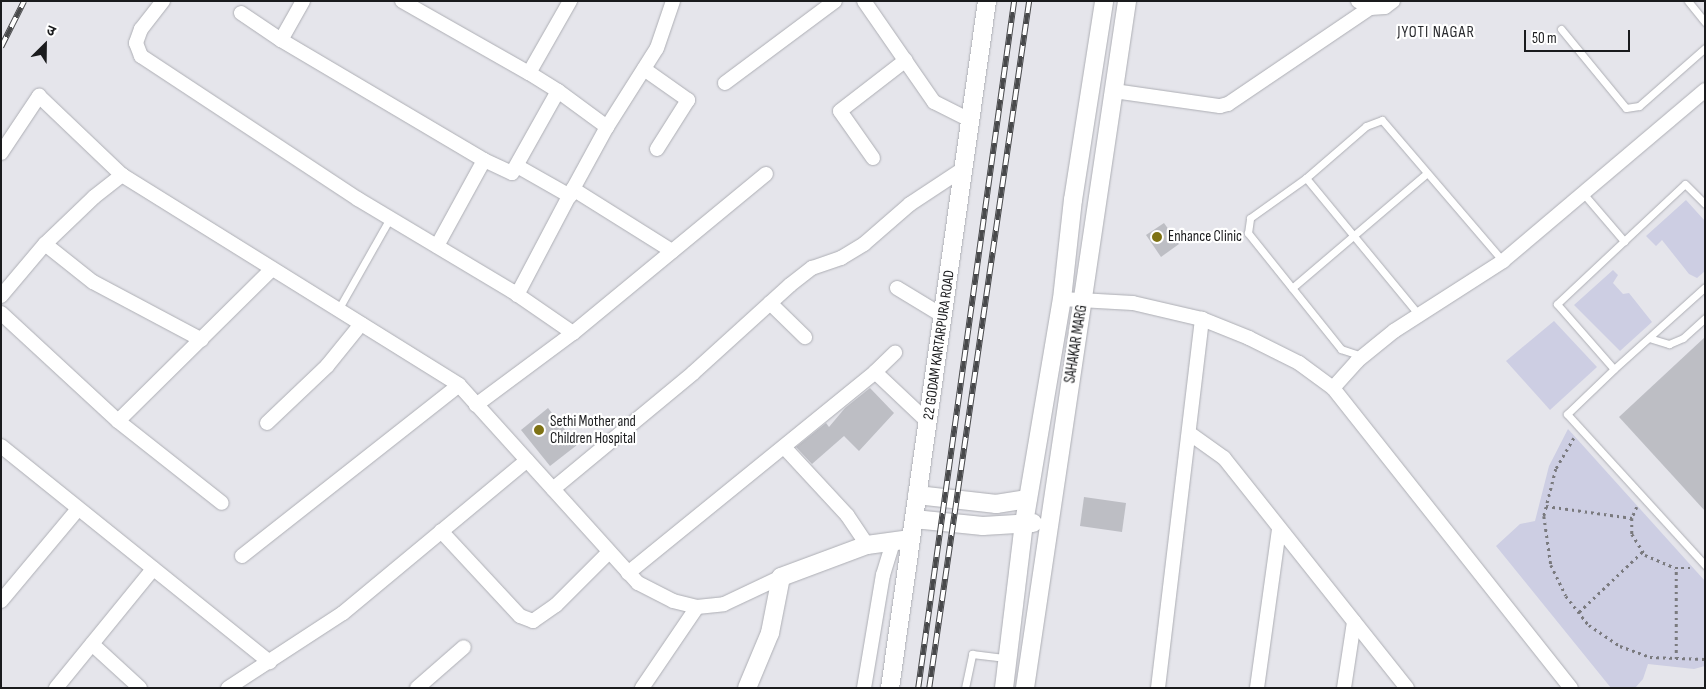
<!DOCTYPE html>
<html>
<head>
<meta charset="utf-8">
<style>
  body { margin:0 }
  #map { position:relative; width:1706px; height:689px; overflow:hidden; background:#e5e5eb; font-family:"Sofia Sans Condensed","Noto Sans Devanagari",sans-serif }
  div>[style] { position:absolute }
  .green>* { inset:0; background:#cdcee3 }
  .building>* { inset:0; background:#bdbec4 }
  .path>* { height:2.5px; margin-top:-1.25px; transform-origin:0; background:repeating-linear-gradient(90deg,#7a7a7e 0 2.5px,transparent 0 6.5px) }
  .roads { filter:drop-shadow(0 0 1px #adaeb4) drop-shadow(0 0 1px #adaeb4) }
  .service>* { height:7px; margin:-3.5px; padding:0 3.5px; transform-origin:3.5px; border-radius:3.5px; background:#fff }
  .minor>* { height:14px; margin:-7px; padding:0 7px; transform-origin:7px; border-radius:7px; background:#fff }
  .tertiary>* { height:18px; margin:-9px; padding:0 9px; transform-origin:9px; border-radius:9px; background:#fff }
  .rail>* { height:5.5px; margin-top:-2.75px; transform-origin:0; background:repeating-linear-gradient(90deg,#fff 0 11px,#48494b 0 22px); box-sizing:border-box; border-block:1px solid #48494b }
  .dots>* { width:14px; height:14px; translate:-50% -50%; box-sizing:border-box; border:2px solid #fff; border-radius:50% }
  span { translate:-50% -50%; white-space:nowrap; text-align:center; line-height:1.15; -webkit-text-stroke:4.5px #fff; paint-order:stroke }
  .poi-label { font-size:15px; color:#1a1b1d }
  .left { translate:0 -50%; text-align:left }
  .street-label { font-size:15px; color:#1a1b1d }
  .neighbourhood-label { font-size:16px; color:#292a2e; letter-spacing:1px }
  .frame { position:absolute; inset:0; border:2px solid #1a1b1d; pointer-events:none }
  .north { position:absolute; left:20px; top:20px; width:50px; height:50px; -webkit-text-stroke:4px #fff; paint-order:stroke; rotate:23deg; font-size:14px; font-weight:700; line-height:20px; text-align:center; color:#1a1b1d }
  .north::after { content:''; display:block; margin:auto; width:18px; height:22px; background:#1a1b1d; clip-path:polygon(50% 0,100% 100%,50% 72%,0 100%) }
  .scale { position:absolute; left:1524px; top:30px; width:106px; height:22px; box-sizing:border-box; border:2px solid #1a1b1d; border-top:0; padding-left:6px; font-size:15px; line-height:18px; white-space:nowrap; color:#1a1b1d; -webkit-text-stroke:4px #fff; paint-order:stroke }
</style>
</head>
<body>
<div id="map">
  <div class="green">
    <div style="clip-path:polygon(1686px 200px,1705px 221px,1705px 271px,1697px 278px,1689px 274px,1662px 240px,1656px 246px,1646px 236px)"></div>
    <div style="clip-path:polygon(1613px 270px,1618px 275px,1613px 283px,1623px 294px,1629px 293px,1652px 322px,1620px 351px,1574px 305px)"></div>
    <div style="clip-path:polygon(1554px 321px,1597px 367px,1550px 410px,1506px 361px)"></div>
    <div style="clip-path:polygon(1568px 429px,1705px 581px,1705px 666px,1694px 669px,1648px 664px,1643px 679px,1635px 688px,1611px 688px,1496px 546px,1520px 524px,1535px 521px,1549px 466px)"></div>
  </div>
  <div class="building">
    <div style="clip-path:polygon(1164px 223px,1179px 244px,1161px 257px,1146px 235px)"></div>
    <div style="clip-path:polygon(1705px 337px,1705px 511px,1619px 417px)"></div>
    <div style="clip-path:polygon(870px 388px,894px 413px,859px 451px,844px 436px,812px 464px,796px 447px,826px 423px,829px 427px,845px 408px)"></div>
    <div style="clip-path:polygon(548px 408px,577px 445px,550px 466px,521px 430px)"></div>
    <div style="clip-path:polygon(1084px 497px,1126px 503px,1122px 532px,1080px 526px)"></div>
  </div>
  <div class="path">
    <div style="left:1574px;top:438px;width:36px;rotate:120deg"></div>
    <div style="left:1556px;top:469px;width:49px;rotate:104.3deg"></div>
    <div style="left:1544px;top:516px;width:49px;rotate:81.9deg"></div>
    <div style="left:1551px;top:565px;width:34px;rotate:64deg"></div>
    <div style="left:1566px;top:596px;width:37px;rotate:52deg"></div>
    <div style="left:1589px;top:625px;width:37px;rotate:34deg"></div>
    <div style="left:1620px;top:646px;width:32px;rotate:20deg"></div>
    <div style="left:1650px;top:657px;width:55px;rotate:2.1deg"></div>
    <div style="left:1546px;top:506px;width:87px;rotate:7.9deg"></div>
    <div style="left:1637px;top:507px;width:12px;rotate:114deg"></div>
    <div style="left:1632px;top:518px;width:16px;rotate:90deg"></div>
    <div style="left:1632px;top:534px;width:25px;rotate:58deg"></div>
    <div style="left:1645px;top:555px;width:33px;rotate:23deg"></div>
    <div style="left:1675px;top:568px;width:18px"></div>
    <div style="left:1579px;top:612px;width:88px;rotate:-43.6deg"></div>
    <div style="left:1676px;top:659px;width:91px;rotate:-90deg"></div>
  </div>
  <div class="roads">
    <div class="service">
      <div style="left:1688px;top:1px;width:27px;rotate:51deg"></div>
      <div style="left:1561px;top:29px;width:102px;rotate:50.6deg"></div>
      <div style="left:1626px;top:108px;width:13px;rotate:-9deg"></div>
      <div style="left:1639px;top:106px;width:88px;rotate:-41.3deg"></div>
      <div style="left:1306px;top:178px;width:178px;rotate:50.5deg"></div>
      <div style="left:1582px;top:192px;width:65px;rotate:49.4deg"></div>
      <div style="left:1624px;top:241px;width:92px;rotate:136.8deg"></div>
      <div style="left:1557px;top:304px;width:86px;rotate:48.8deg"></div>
      <div style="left:1614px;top:369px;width:65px;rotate:136.2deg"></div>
      <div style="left:1567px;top:414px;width:205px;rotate:47.6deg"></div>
      <div style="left:1624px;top:241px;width:83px;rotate:-43.1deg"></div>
      <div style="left:1685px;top:184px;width:28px;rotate:45deg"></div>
      <div style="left:1292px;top:288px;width:177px;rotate:-40.4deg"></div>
      <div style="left:338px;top:310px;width:106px;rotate:-60.5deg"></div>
      <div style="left:1649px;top:338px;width:21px;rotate:17deg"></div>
      <div style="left:1669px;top:344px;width:15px;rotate:-23deg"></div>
      <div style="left:1683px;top:338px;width:30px;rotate:-42deg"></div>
      <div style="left:1362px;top:356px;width:22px;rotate:-162deg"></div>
      <div style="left:1341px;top:349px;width:149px;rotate:-128.7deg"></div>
      <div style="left:1248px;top:233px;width:15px;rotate:-82deg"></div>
      <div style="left:1250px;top:218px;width:69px;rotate:-35.5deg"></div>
      <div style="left:1306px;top:178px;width:79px;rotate:-40.9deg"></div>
      <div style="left:1366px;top:126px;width:17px;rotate:-21deg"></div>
      <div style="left:1382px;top:120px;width:186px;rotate:49.4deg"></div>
      <div style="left:1614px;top:369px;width:122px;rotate:-42deg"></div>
      <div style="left:965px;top:688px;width:35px;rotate:-78deg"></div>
      <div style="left:972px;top:654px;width:34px;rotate:7deg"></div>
    </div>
    <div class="minor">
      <div style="left:163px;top:1px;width:36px;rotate:128deg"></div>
      <div style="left:141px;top:29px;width:15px;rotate:110deg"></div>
      <div style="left:136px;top:43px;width:14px;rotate:69deg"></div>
      <div style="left:141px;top:56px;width:260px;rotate:33.4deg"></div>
      <div style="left:358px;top:199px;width:179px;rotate:30.9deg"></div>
      <div style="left:512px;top:291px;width:74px;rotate:34.5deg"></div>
      <div style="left:573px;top:333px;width:121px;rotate:143.4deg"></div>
      <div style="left:303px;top:1px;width:45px;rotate:119.4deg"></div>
      <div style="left:281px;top:40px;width:236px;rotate:30.6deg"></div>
      <div style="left:402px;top:1px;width:146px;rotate:29.6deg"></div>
      <div style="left:864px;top:1px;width:123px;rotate:55.3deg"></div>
      <div style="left:934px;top:102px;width:40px;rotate:26.6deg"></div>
      <div style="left:1358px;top:1px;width:14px;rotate:30deg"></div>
      <div style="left:1370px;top:8px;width:15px;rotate:-4deg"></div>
      <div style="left:1385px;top:7px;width:10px;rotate:-37deg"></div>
      <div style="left:241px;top:13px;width:48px;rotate:34deg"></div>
      <div style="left:644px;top:69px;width:54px;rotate:35.2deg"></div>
      <div style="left:688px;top:100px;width:58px;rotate:122.3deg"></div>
      <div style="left:725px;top:83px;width:137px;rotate:-36.7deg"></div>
      <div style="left:558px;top:91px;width:61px;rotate:36.3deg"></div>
      <div style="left:607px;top:127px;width:93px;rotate:-57.7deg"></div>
      <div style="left:657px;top:48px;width:50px;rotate:-71.2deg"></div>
      <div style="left:1114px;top:91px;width:107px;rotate:8.1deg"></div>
      <div style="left:1220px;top:106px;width:8px;rotate:-14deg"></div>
      <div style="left:1228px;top:104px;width:171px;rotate:-34.1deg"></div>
      <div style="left:1px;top:153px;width:69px;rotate:-56.3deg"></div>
      <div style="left:39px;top:96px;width:115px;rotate:43.6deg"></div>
      <div style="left:873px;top:158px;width:57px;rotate:-125.1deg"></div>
      <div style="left:840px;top:111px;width:83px;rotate:-37.7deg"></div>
      <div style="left:517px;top:166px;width:61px;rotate:29.5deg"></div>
      <div style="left:573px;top:189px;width:71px;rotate:-61.3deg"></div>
      <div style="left:45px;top:244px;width:61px;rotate:38.4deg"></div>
      <div style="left:93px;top:282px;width:123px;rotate:28deg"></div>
      <div style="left:437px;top:246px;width:98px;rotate:-61.3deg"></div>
      <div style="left:484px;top:160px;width:31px;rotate:25deg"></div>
      <div style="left:512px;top:173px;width:94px;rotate:-60.7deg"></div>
      <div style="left:558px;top:91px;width:34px;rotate:-148deg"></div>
      <div style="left:529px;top:73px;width:83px;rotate:-60.3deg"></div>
      <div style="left:897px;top:288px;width:54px;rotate:31.3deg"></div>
      <div style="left:517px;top:295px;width:120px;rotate:-62.2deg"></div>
      <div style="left:573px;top:189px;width:117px;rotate:32.1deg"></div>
      <div style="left:1px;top:296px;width:68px;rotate:-49.8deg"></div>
      <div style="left:45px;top:244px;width:68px;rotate:-43.8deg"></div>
      <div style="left:94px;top:197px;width:36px;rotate:-38deg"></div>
      <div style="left:122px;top:175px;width:397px;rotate:31.9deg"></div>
      <div style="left:459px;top:385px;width:267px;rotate:47.9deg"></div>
      <div style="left:638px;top:583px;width:39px;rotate:27deg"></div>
      <div style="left:673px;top:601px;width:25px;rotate:14deg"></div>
      <div style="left:697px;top:607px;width:27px;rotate:-6deg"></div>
      <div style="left:724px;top:604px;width:63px;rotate:-25.3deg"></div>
      <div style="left:1062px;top:299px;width:71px;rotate:3.2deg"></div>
      <div style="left:1133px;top:303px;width:71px;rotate:13.1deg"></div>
      <div style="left:1202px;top:319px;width:51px;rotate:22deg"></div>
      <div style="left:1249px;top:338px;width:56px;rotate:26.6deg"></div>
      <div style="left:1299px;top:363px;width:42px;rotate:36.3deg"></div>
      <div style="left:1333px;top:388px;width:383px;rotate:51.6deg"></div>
      <div style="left:770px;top:303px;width:49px;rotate:44.2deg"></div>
      <div style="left:1px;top:313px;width:159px;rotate:42.7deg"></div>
      <div style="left:118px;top:421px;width:216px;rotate:-44.6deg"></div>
      <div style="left:573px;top:333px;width:250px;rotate:-39.5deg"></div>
      <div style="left:875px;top:372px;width:28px;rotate:-44deg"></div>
      <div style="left:1333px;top:388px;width:36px;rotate:-48deg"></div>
      <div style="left:1357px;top:361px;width:48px;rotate:-39deg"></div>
      <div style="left:1394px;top:331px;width:130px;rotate:-32.7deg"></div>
      <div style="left:1503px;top:261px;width:265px;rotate:-40.2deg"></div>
      <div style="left:118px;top:421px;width:132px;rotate:38.3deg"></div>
      <div style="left:267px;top:423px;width:83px;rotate:-43.5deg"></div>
      <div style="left:327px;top:366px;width:54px;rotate:-51deg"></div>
      <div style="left:1189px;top:433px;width:43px;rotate:35.5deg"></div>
      <div style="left:1224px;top:458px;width:294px;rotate:51.5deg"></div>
      <div style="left:1px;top:446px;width:345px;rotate:38.8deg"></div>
      <div style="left:784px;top:447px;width:93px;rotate:47.2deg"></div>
      <div style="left:847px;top:515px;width:36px;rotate:56deg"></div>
      <div style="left:553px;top:489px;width:182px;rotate:-39.6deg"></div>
      <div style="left:693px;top:373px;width:131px;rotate:-42.2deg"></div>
      <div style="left:790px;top:285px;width:28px;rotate:-38deg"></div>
      <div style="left:812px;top:268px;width:31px;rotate:-19deg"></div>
      <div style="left:841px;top:258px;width:27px;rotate:-31deg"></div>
      <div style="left:864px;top:244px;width:61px;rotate:-41deg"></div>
      <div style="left:910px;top:204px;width:64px;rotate:-33.4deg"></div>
      <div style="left:441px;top:531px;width:116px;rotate:47.1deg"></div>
      <div style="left:520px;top:616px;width:14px;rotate:21deg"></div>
      <div style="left:533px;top:621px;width:28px;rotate:-35deg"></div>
      <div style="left:556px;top:605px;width:75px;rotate:-45deg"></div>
      <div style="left:242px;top:556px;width:276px;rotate:-38.2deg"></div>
      <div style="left:628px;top:573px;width:318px;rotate:-39.1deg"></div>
      <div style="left:875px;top:372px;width:73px;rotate:43.3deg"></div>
      <div style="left:1px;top:601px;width:120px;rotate:-50.1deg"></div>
      <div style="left:92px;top:644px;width:65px;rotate:42.5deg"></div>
      <div style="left:56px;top:688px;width:154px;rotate:-50.8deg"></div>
      <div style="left:228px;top:688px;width:137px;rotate:-33.1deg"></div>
      <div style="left:343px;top:613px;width:239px;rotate:-39.7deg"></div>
      <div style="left:417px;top:688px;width:62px;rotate:-41.1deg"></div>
      <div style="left:642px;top:688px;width:98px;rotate:-55.8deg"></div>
      <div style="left:864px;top:688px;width:115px;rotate:-80.5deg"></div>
      <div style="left:883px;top:575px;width:34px;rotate:-73deg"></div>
      <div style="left:1158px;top:688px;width:372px;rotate:-83.2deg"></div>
      <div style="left:1257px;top:688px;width:160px;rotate:-82.1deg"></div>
      <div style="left:1344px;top:688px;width:67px;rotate:-81.4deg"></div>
    </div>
    <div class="tertiary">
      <div style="left:917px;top:495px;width:80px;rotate:6.5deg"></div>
      <div style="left:996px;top:504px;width:32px;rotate:-9deg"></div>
      <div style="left:914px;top:519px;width:69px;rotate:5.8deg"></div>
      <div style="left:983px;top:526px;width:50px;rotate:-3.4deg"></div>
      <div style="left:747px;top:688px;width:60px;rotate:-67.3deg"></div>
      <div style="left:770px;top:633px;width:57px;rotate:-78.9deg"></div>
      <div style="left:781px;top:577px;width:92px;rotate:-20.4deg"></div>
      <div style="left:867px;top:545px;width:44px;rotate:-7.8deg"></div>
      <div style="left:890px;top:688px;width:694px;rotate:-81.96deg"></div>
      <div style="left:1004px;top:688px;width:166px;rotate:-83.1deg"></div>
      <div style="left:1024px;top:523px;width:227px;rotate:-80.4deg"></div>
      <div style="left:1062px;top:299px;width:100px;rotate:-83.7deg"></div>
      <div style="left:1073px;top:200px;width:201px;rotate:-81.1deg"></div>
      <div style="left:1025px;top:688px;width:695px;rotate:-81.55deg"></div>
    </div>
  </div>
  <div class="rail">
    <div style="left:1px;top:47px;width:51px;rotate:-63.4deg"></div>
    <div style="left:918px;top:688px;width:694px;rotate:-82.05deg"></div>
    <div style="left:929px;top:688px;width:694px;rotate:-81.72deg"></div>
  </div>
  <div class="dots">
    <div style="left:1157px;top:237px;background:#7e7214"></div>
    <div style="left:539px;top:430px;background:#7e7214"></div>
  </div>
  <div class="poi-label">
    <span class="left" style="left:1168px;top:237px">Enhance Clinic</span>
    <span class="left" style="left:550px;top:430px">Sethi Mother and<br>Children Hospital</span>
  </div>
  <div class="street-label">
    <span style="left:1076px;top:344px;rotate:-81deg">SAHAKAR MARG</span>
    <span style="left:939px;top:345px;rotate:-82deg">22 GODAM KARTARPURA ROAD</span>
  </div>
  <div class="neighbourhood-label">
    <span style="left:1436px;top:33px">JYOTI NAGAR</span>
  </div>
  <div class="frame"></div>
  <div class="north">उ</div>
  <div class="scale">50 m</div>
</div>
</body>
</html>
